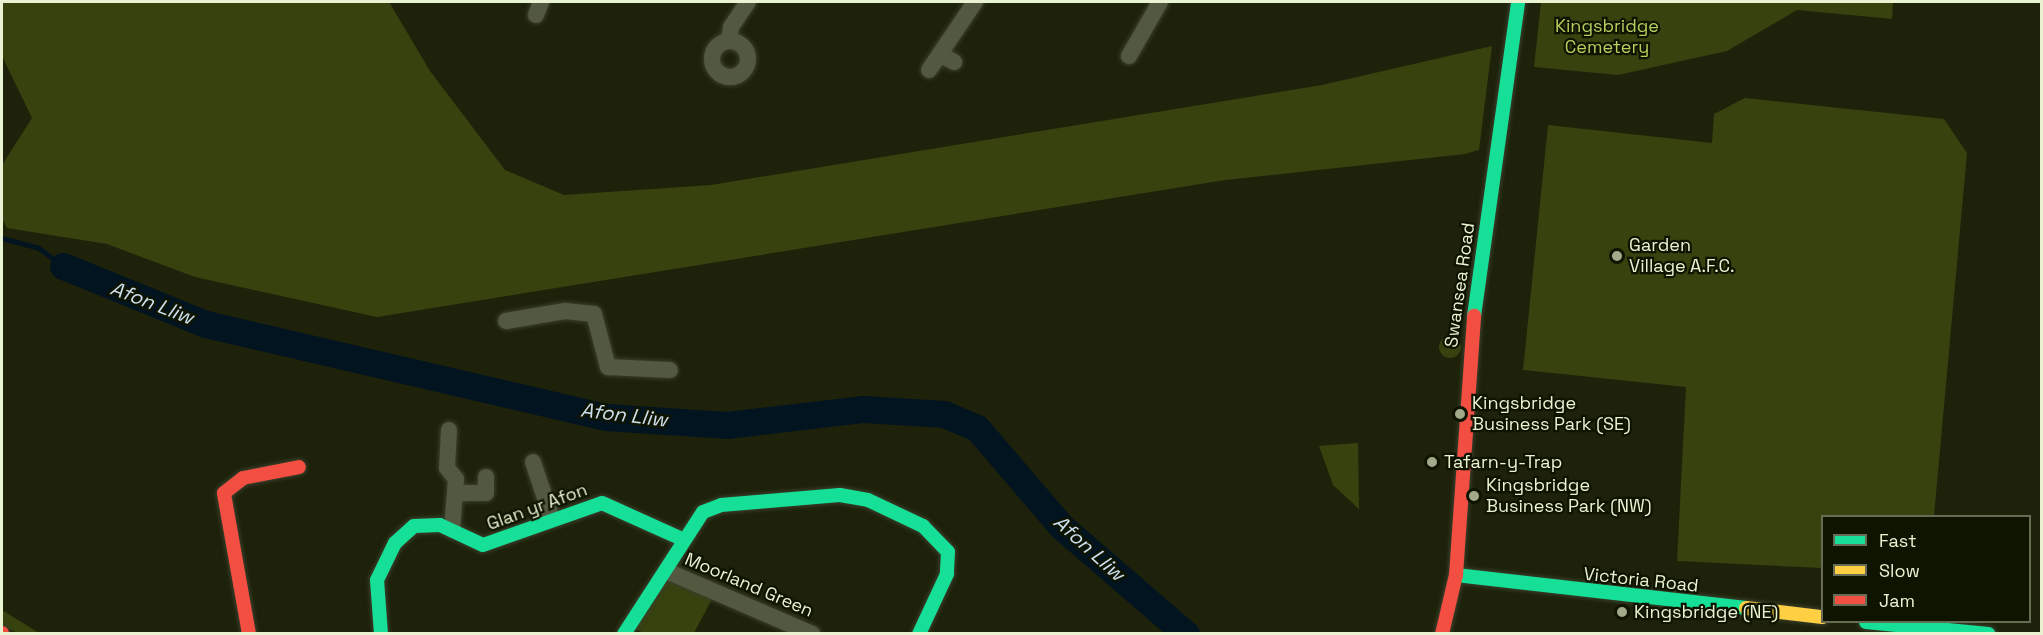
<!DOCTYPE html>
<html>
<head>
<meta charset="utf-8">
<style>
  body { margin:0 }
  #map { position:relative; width:2043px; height:635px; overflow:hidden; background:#1e220a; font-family:"Space Grotesk",sans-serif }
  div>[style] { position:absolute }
  .green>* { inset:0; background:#37420e }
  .round { border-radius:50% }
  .stream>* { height:4.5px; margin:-2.25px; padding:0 2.25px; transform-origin:2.25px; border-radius:2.25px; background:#031421 }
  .river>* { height:27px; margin:-13.5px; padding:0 13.5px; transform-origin:13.5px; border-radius:13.5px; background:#031421 }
  .roads { filter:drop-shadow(0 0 2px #3a3f2c) drop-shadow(0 0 2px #3a3f2c) }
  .street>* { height:16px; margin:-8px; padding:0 8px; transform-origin:8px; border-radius:8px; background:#535841 }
  .street>.ring { margin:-8px; padding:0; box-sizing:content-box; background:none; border:16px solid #535841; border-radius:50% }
  .fast>* { height:14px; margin:-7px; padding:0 7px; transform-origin:7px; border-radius:7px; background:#16e098 }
  .slow>* { height:14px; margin:-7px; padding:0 7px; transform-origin:7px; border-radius:7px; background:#ffcf43 }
  .jam>* { height:14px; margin:-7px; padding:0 7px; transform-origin:7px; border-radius:7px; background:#f24e42 }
  .dots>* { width:16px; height:16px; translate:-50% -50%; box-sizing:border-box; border:3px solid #0f1400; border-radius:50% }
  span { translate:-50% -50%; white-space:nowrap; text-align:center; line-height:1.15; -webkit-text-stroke:4.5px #0f1400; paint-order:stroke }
  .park-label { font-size:18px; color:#b4cf5d }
  .poi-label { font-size:18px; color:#e9f3d2 }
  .left { translate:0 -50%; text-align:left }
  .street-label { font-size:18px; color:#e9f3d2 }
  .water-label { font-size:20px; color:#cde0ef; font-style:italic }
  .frame { position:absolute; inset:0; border:3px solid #e9f3d2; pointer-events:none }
  .legend { position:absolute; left:1821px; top:515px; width:210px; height:108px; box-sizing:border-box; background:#0f1400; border:2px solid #666d54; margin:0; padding:8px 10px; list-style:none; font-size:18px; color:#e9f3d2 }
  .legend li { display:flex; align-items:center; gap:12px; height:30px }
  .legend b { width:30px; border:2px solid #666d54 }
</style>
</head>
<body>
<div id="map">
  <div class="green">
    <div style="clip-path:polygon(2px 2px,389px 2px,430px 71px,505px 170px,564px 195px,711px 185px,1322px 85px,1492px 46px,1479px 150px,1465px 154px,1225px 180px,377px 317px,195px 277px,107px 244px,7px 228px,2px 219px,2px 165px,32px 118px,2px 56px)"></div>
    <div style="clip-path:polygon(1541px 2px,1893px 2px,1892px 19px,1797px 10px,1727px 51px,1618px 75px,1534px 67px)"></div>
    <div style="clip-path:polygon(1745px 98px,1944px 119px,1967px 153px,1934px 516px,1822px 516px,1822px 568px,1677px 561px,1686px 387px,1523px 370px,1548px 125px,1712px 143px,1714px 114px)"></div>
    <div class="round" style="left:1439px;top:336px;width:22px;height:22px"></div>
    <div style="clip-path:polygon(1358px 443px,1359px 509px,1333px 485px,1319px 446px)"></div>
    <div style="clip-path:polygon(670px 577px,713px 597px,694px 633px,644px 633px,633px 628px)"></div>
    <div style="clip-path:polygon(2px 610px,39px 633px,17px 633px,2px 625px)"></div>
  </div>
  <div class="stream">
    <div style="left:2px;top:238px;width:38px;rotate:15deg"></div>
    <div style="left:39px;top:248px;width:30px;rotate:37deg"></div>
  </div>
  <div class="river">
    <div style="left:63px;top:266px;width:154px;rotate:22.1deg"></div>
    <div style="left:206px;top:324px;width:411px;rotate:13.1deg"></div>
    <div style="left:606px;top:417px;width:121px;rotate:3.8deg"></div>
    <div style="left:727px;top:425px;width:138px;rotate:-6.7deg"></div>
    <div style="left:864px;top:409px;width:80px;rotate:3.6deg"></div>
    <div style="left:944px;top:414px;width:36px;rotate:23deg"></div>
    <div style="left:977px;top:428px;width:130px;rotate:49.4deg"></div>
    <div style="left:1062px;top:527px;width:164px;rotate:40.8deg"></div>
  </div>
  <div class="roads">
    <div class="street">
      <div style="left:536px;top:15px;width:14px;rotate:-69deg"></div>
      <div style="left:729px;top:41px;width:14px;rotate:-82deg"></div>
      <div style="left:731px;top:27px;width:30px;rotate:-56deg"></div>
      <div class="ring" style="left:712px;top:41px;width:20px;height:20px"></div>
      <div style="left:941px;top:55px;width:15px;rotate:28deg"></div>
      <div style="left:1129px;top:56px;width:62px;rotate:-60.1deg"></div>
      <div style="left:929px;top:70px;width:82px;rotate:-55.9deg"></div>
      <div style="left:506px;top:321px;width:60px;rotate:-9.6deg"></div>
      <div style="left:565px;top:311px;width:29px;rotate:6deg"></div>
      <div style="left:594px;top:314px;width:55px;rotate:75.2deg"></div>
      <div style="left:608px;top:367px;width:62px;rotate:2.8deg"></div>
      <div style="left:449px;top:430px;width:38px;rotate:93deg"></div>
      <div style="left:447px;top:468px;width:14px;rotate:51deg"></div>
      <div style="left:456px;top:479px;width:51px;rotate:94.5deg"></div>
      <div style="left:533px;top:462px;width:60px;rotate:71.6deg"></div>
      <div style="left:455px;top:493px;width:31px"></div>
      <div style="left:486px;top:493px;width:16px;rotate:-90deg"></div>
      <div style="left:669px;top:572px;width:156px;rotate:23.4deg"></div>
    </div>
    <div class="fast">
      <div style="left:1474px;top:316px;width:317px;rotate:-82deg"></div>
      <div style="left:1456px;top:575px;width:292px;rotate:6.5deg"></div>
      <div style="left:1866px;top:622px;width:123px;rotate:5.6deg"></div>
      <div style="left:381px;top:634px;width:54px;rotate:-94.2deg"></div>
      <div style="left:377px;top:580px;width:41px;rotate:-64.1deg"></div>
      <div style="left:395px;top:543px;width:25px;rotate:-42deg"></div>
      <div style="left:414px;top:526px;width:26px;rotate:-2deg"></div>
      <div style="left:440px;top:525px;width:47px;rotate:24.9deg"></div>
      <div style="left:483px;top:545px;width:126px;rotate:-19.4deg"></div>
      <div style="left:602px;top:503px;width:88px;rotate:24.2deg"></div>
      <div style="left:624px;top:634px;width:145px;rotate:-57.1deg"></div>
      <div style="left:703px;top:512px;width:19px;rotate:-21deg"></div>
      <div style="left:721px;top:505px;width:119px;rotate:-4.8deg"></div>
      <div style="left:840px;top:495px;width:28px;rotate:10deg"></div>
      <div style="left:868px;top:500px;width:61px;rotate:25.3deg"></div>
      <div style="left:923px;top:526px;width:36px;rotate:46deg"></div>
      <div style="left:948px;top:552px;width:22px;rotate:93deg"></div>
      <div style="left:947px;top:574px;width:66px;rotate:115deg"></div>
    </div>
    <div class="slow">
      <div style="left:1746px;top:608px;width:77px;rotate:6.8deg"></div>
    </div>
    <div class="jam">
      <div style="left:2px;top:633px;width:1px;rotate:90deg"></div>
      <div style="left:249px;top:634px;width:143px;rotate:-100.1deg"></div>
      <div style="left:224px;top:493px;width:24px;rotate:-38deg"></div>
      <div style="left:243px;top:478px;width:57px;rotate:-11.1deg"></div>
      <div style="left:1442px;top:634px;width:61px;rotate:-76.7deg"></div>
      <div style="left:1456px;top:575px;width:260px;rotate:-86deg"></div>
    </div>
  </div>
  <div class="dots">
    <div style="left:1617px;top:256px;background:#a2aa8c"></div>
    <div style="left:1460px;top:414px;background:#a2aa8c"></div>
    <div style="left:1432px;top:462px;background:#a2aa8c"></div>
    <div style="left:1474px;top:496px;background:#a2aa8c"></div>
    <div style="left:1622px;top:612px;background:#a2aa8c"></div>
  </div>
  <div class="park-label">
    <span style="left:1607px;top:37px">Kingsbridge<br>Cemetery</span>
  </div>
  <div class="poi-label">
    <span class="left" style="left:1629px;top:256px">Garden<br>Village A.F.C.</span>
    <span class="left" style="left:1472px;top:414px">Kingsbridge<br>Business Park (SE)</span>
    <span class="left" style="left:1444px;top:462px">Tafarn-y-Trap</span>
    <span class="left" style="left:1486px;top:496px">Kingsbridge<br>Business Park (NW)</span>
    <span class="left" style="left:1634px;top:612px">Kingsbridge (NE)</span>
  </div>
  <div class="street-label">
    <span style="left:1460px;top:285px;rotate:-82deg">Swansea Road</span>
    <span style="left:537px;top:507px;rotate:-20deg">Glan yr Afon</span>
    <span style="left:1641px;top:580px;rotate:6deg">Victoria Road</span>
    <span style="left:749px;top:585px;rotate:23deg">Moorland Green</span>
  </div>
  <div class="water-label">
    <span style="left:152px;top:303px;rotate:21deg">Afon Lliw</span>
    <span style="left:624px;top:415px;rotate:7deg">Afon Lliw</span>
    <span style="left:1089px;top:548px;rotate:42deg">Afon Lliw</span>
  </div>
  <div class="frame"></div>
  <ul class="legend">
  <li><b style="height:8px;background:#16e098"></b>Fast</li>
  <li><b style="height:8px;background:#ffcf43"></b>Slow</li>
  <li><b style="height:8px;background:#f24e42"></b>Jam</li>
  </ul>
</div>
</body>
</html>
